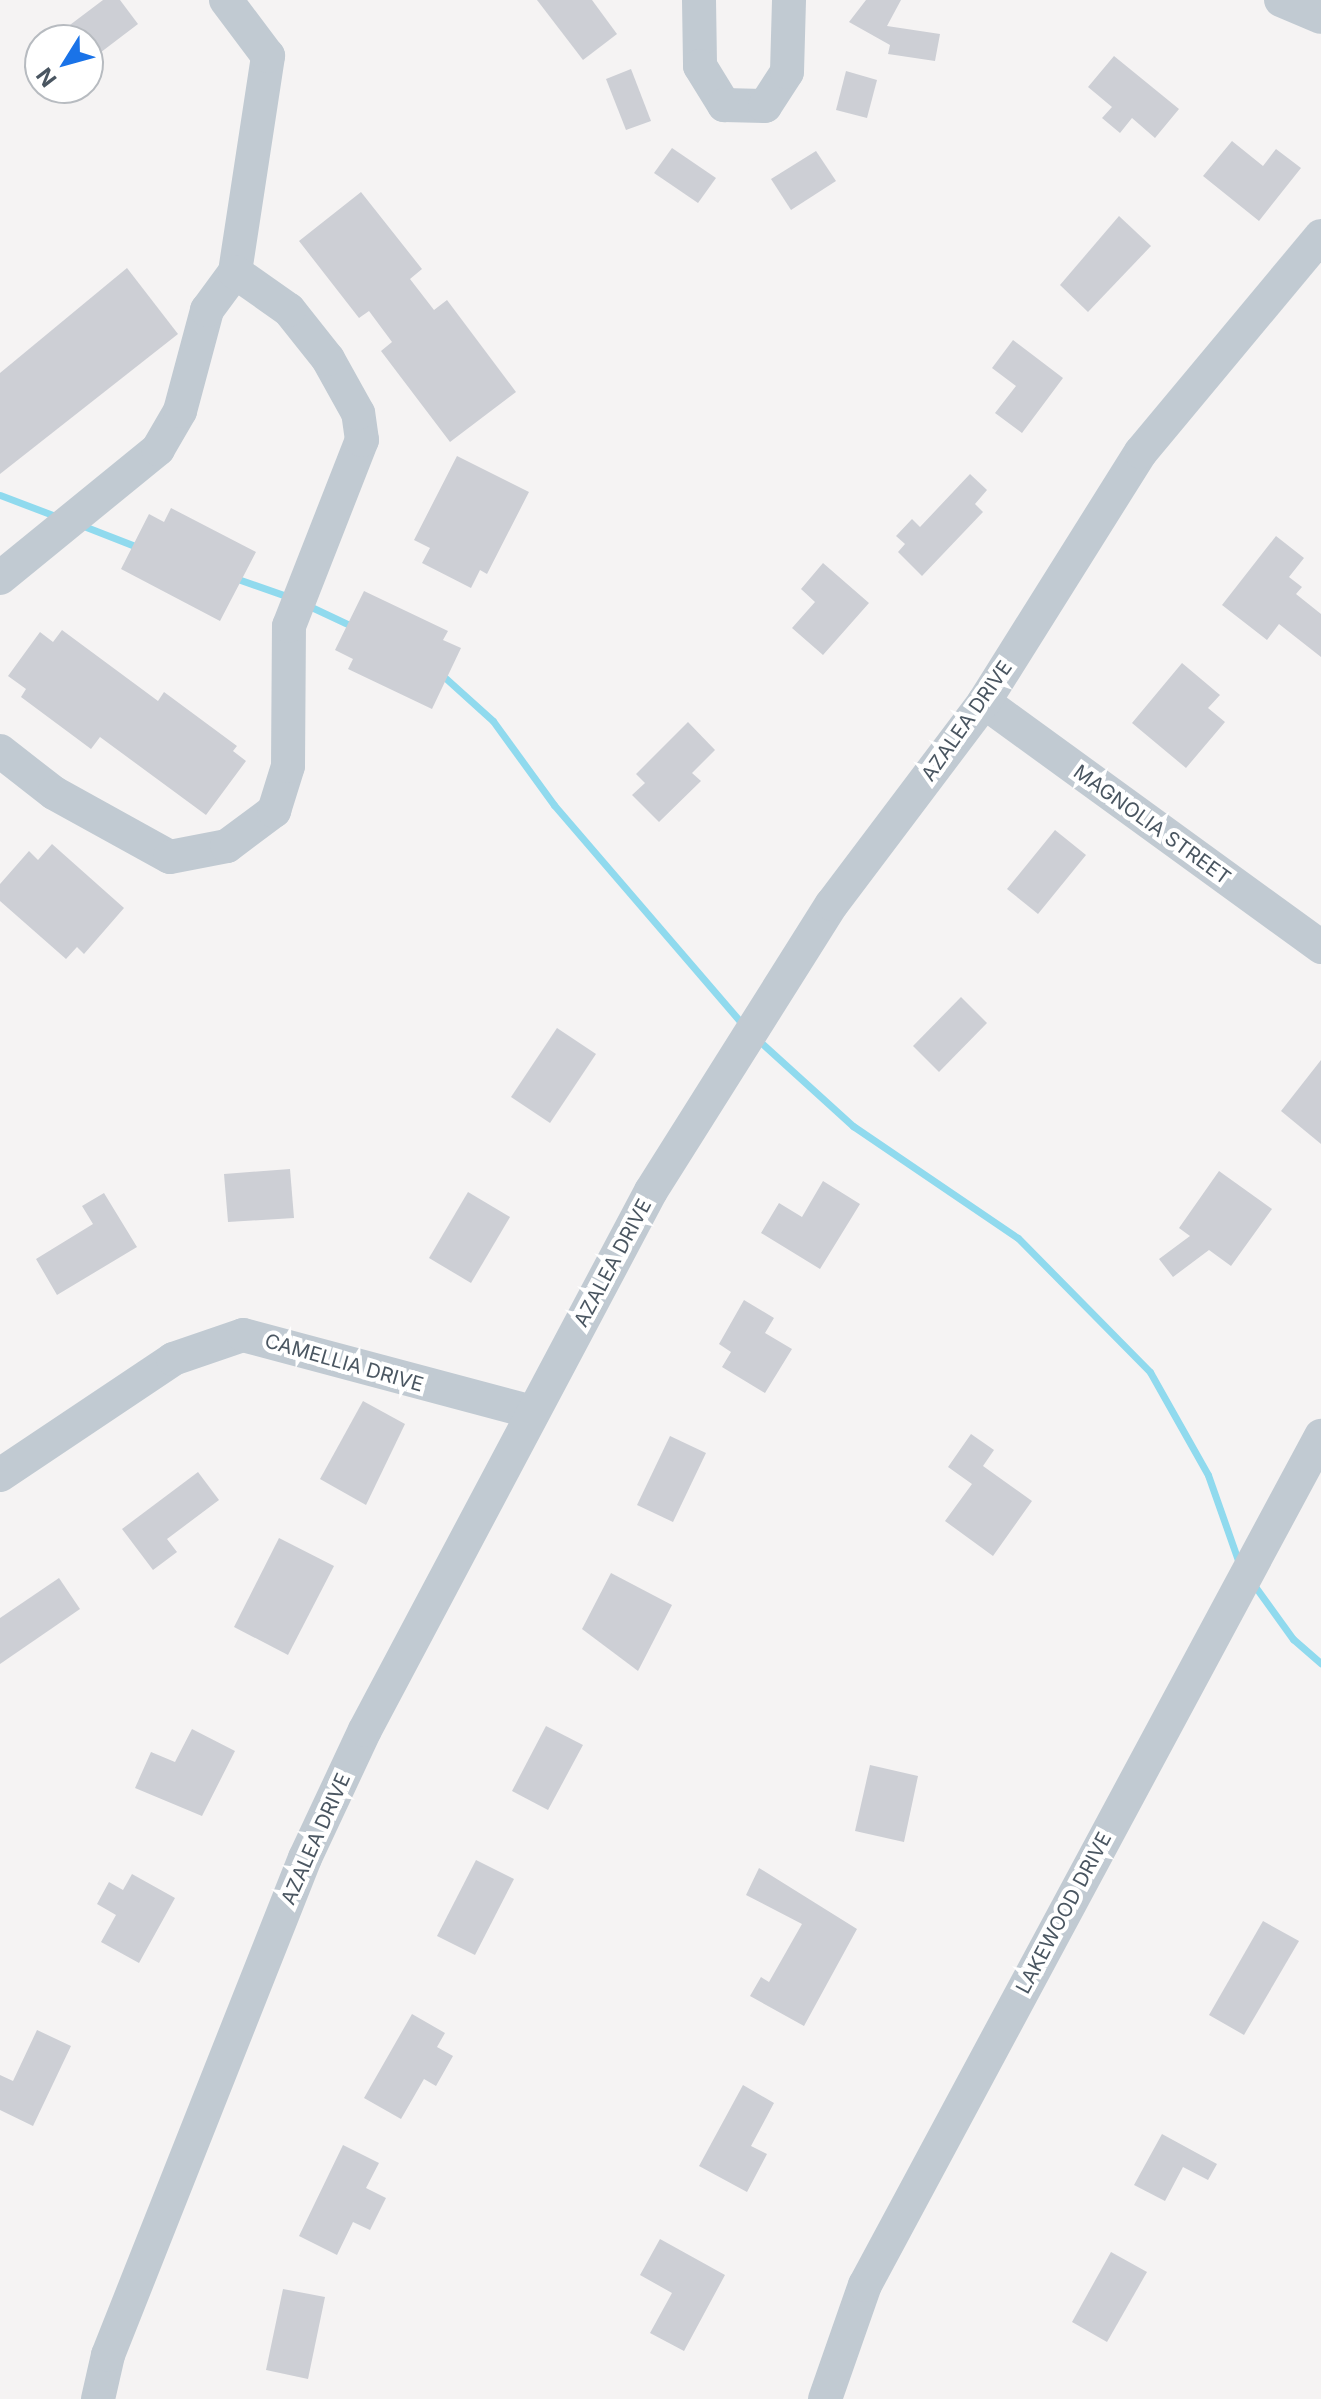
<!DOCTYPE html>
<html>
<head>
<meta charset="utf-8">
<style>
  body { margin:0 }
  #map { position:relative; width:1321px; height:2399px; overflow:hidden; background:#f5f3f3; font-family:Inter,sans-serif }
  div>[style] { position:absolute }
  .stream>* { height:7px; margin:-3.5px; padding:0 3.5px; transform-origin:3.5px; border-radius:3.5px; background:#90daee }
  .building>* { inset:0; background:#cdcfd5 }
  .minor>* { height:34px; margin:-17px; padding:0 17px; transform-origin:17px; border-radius:17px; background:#c1cad2 }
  span { translate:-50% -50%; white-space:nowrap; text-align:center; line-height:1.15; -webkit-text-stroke:8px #fff; paint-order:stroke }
  .street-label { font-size:20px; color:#4a5661 }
  .north { position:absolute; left:24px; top:24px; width:80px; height:80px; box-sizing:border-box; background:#fff; border:2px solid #b7bbc0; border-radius:50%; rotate:233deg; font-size:22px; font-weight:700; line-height:32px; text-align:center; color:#4a5661 }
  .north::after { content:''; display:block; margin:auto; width:28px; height:36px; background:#1a73e8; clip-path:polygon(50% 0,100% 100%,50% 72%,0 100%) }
</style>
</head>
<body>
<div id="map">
  <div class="stream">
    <div style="left:0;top:495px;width:62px;rotate:20.8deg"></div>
    <div style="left:81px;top:525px;width:63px;rotate:21.3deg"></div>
    <div style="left:232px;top:577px;width:64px;rotate:19.3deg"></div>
    <div style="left:307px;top:605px;width:52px;rotate:25.1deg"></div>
    <div style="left:441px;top:674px;width:70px;rotate:42.1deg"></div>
    <div style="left:493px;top:721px;width:104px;rotate:54deg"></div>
    <div style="left:554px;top:805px;width:290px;rotate:49.3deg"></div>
    <div style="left:757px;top:1039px;width:130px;rotate:42.2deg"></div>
    <div style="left:853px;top:1126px;width:199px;rotate:34.2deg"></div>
    <div style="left:1018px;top:1238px;width:188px;rotate:45.4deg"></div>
    <div style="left:1150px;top:1372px;width:118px;rotate:60.6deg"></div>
    <div style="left:1208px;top:1475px;width:96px;rotate:70.6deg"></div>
    <div style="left:1254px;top:1585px;width:67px;rotate:54.2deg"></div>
    <div style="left:1293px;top:1639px;width:37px;rotate:41deg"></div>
  </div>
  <div class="building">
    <div style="clip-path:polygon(103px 0,120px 0,138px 24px,88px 62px,88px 40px,50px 40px)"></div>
    <div style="clip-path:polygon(537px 0,592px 0,617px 34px,583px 60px)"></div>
    <div style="clip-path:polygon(866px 0,901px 0,887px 26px,940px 34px,935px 61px,888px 54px,890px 45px,849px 22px)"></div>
    <div style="clip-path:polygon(1114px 56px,1179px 109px,1155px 138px,1132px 118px,1120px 133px,1102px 118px,1112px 107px,1088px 87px)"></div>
    <div style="clip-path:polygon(631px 69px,651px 121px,626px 130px,606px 79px)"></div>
    <div style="clip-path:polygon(846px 71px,877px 80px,867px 118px,836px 110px)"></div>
    <div style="clip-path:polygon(1232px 141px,1263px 166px,1276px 149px,1301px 168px,1259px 221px,1203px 176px)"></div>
    <div style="clip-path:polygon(672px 148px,716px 178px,698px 203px,654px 173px)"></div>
    <div style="clip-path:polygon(816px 151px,836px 181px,791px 210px,771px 179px)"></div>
    <div style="clip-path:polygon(361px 192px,422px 269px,410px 279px,434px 310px,447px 300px,516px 392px,450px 442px,381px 351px,392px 342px,369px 311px,359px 318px,299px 241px)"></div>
    <div style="clip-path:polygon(1119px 216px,1151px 246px,1088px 312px,1060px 285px)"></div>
    <div style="clip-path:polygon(127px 268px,178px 334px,0 474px,0 373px)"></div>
    <div style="clip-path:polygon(1013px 340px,1063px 378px,1022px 433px,995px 413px,1016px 386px,992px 368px)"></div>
    <div style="clip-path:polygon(457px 456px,529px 492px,487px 574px,480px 570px,471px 588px,422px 563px,430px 548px,414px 540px)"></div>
    <div style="clip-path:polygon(970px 474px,987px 490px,975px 504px,983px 512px,922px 576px,898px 552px,905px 544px,896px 536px,912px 519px,920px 527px)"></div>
    <div style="clip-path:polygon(171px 508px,256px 552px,220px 621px,121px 569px,149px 514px,164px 522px)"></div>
    <div style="clip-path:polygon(1276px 536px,1304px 558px,1289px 577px,1302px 587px,1296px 594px,1321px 614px,1321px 657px,1279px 624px,1267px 640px,1222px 605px)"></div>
    <div style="clip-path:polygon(823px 563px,869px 603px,823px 655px,792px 628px,815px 602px,801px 589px)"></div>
    <div style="clip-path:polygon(364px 591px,448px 631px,443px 640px,461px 648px,432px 709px,348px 669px,353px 659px,335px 650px)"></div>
    <div style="clip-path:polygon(62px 630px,158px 701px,164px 692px,237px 746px,233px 751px,246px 761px,206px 815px,100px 737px,91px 749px,21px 697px,26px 689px,8px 676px,40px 632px,53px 642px)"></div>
    <div style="clip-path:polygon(1182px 663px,1220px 695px,1208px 708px,1225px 722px,1186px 768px,1132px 723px)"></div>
    <div style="clip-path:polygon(688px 722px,715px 750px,692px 773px,701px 781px,659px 822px,632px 795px,645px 783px,636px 774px)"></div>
    <div style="clip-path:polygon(1055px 830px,1086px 855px,1038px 914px,1007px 889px)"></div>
    <div style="clip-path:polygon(52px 844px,124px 908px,84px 954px,77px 947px,66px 959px,0 901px,0 884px,29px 851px,38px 860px)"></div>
    <div style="clip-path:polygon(961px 997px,987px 1023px,939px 1072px,913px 1046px)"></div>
    <div style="clip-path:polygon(557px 1028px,596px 1054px,550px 1123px,511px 1097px)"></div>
    <div style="clip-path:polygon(1321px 1060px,1321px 1144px,1281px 1111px)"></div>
    <div style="clip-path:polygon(290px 1169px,294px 1218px,228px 1222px,224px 1174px)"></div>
    <div style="clip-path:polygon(1219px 1171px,1272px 1209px,1231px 1266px,1209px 1250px,1173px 1277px,1159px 1259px,1190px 1236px,1179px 1228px)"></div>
    <div style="clip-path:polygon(823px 1181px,860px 1204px,820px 1269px,761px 1233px,779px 1203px,802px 1217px)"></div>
    <div style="clip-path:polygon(468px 1192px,510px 1217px,471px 1283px,429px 1258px)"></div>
    <div style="clip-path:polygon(104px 1193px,137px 1247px,57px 1295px,36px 1259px,93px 1224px,82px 1206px)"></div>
    <div style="clip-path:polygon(744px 1300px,774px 1318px,765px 1333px,792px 1349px,765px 1393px,722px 1367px,731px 1352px,719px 1344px)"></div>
    <div style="clip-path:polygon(363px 1401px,405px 1424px,366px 1505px,320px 1479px)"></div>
    <div style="clip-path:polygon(971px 1434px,994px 1450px,983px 1466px,1032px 1501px,993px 1556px,945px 1521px,972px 1484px,948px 1467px)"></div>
    <div style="clip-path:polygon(670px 1436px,706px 1453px,673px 1522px,637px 1505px)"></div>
    <div style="clip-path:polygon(198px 1472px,219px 1500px,167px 1539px,177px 1552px,153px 1570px,122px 1529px)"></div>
    <div style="clip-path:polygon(279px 1538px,334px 1566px,288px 1655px,234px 1627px)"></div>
    <div style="clip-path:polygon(611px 1573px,672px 1605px,638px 1671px,582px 1629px)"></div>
    <div style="clip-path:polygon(59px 1578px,80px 1609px,0 1664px,0 1618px)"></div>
    <div style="clip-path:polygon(546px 1726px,583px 1745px,548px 1810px,512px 1791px)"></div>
    <div style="clip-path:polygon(192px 1729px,235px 1751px,202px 1816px,135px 1788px,151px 1752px,175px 1762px)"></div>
    <div style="clip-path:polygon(870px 1765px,918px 1776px,904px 1842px,855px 1831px)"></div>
    <div style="clip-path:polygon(476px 1860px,514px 1879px,475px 1955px,437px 1936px)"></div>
    <div style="clip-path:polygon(759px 1868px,857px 1929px,804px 2026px,750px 1996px,761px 1977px,769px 1982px,802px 1924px,746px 1895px)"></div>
    <div style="clip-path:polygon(132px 1874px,175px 1898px,139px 1963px,101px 1942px,116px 1915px,97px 1904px,109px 1882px,123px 1890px)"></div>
    <div style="clip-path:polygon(1263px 1921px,1299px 1941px,1244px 2035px,1209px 2015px)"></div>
    <div style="clip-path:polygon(412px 2014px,445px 2033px,437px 2047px,453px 2056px,436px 2086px,424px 2079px,401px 2119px,364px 2098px)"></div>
    <div style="clip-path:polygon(37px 2030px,71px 2046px,33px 2126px,0 2110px,0 2075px,13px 2081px)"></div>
    <div style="clip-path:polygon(743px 2085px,774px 2103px,751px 2146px,767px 2154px,747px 2192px,699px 2166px)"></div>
    <div style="clip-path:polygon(1162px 2134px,1217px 2164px,1208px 2180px,1183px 2167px,1165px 2201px,1134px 2185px)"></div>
    <div style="clip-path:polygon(343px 2145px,379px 2163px,366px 2188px,386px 2198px,370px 2230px,353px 2222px,337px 2255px,299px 2236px)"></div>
    <div style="clip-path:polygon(660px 2239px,725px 2275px,684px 2351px,650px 2333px,672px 2293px,640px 2275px)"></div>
    <div style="clip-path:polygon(1111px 2252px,1147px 2272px,1107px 2342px,1072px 2322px)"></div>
    <div style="clip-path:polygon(283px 2289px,325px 2297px,308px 2379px,266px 2370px)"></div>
  </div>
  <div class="minor">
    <div style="left:699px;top:0;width:66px;rotate:89.1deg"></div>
    <div style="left:700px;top:66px;width:46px;rotate:58.4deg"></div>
    <div style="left:724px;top:105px;width:41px;rotate:1.4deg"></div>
    <div style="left:765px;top:106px;width:40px;rotate:-57.1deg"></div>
    <div style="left:787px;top:72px;width:72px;rotate:-88.4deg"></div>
    <div style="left:1281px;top:0;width:43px;rotate:23deg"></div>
    <div style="left:0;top:578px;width:204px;rotate:-39.2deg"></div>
    <div style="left:158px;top:449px;width:44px;rotate:-59.9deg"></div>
    <div style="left:180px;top:411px;width:105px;rotate:-75deg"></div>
    <div style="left:207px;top:310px;width:47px;rotate:-53.6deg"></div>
    <div style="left:235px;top:272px;width:219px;rotate:-81.3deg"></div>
    <div style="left:268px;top:56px;width:70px;rotate:-126.9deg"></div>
    <div style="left:984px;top:702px;width:417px;rotate:36deg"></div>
    <div style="left:0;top:751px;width:68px;rotate:37.9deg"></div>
    <div style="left:54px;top:793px;width:132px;rotate:28.9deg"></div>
    <div style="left:170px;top:857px;width:58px;rotate:-10.9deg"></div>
    <div style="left:227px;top:846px;width:59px;rotate:-36.7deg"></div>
    <div style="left:274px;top:811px;width:47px;rotate:-72.7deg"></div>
    <div style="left:288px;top:766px;width:140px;rotate:-89.6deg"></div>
    <div style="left:289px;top:626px;width:200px;rotate:-68.6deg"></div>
    <div style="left:362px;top:440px;width:27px;rotate:-98deg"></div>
    <div style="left:358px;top:413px;width:62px;rotate:-119.1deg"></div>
    <div style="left:328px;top:359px;width:63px;rotate:-128.5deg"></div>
    <div style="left:289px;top:310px;width:66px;rotate:-144.9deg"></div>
    <div style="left:0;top:1475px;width:208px;rotate:-33.8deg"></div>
    <div style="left:173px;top:1359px;width:74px;rotate:-18.9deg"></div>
    <div style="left:243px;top:1335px;width:300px;rotate:14.9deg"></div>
    <div style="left:98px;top:2399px;width:45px;rotate:-77.2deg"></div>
    <div style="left:108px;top:2355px;width:535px;rotate:-68.38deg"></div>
    <div style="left:305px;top:1858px;width:141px;rotate:-64.9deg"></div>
    <div style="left:365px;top:1730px;width:610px;rotate:-62.05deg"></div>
    <div style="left:651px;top:1191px;width:339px;rotate:-57.8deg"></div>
    <div style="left:832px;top:904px;width:253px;rotate:-53deg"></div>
    <div style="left:984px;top:702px;width:295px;rotate:-57.9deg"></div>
    <div style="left:1141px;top:452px;width:281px;rotate:-50.2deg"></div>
    <div style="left:825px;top:2399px;width:121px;rotate:-70.7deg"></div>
    <div style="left:865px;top:2285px;width:964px;rotate:-61.76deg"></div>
  </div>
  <div class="street-label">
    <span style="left:967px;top:721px;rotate:-55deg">AZALEA DRIVE</span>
    <span style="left:1152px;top:825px;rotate:36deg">MAGNOLIA STREET</span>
    <span style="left:613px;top:1263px;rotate:-62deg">AZALEA DRIVE</span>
    <span style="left:344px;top:1363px;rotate:16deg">CAMELLIA DRIVE</span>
    <span style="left:316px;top:1839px;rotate:-66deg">AZALEA DRIVE</span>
    <span style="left:1064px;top:1913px;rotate:-62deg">LAKEWOOD DRIVE</span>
  </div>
  <div class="north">N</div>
</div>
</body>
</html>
